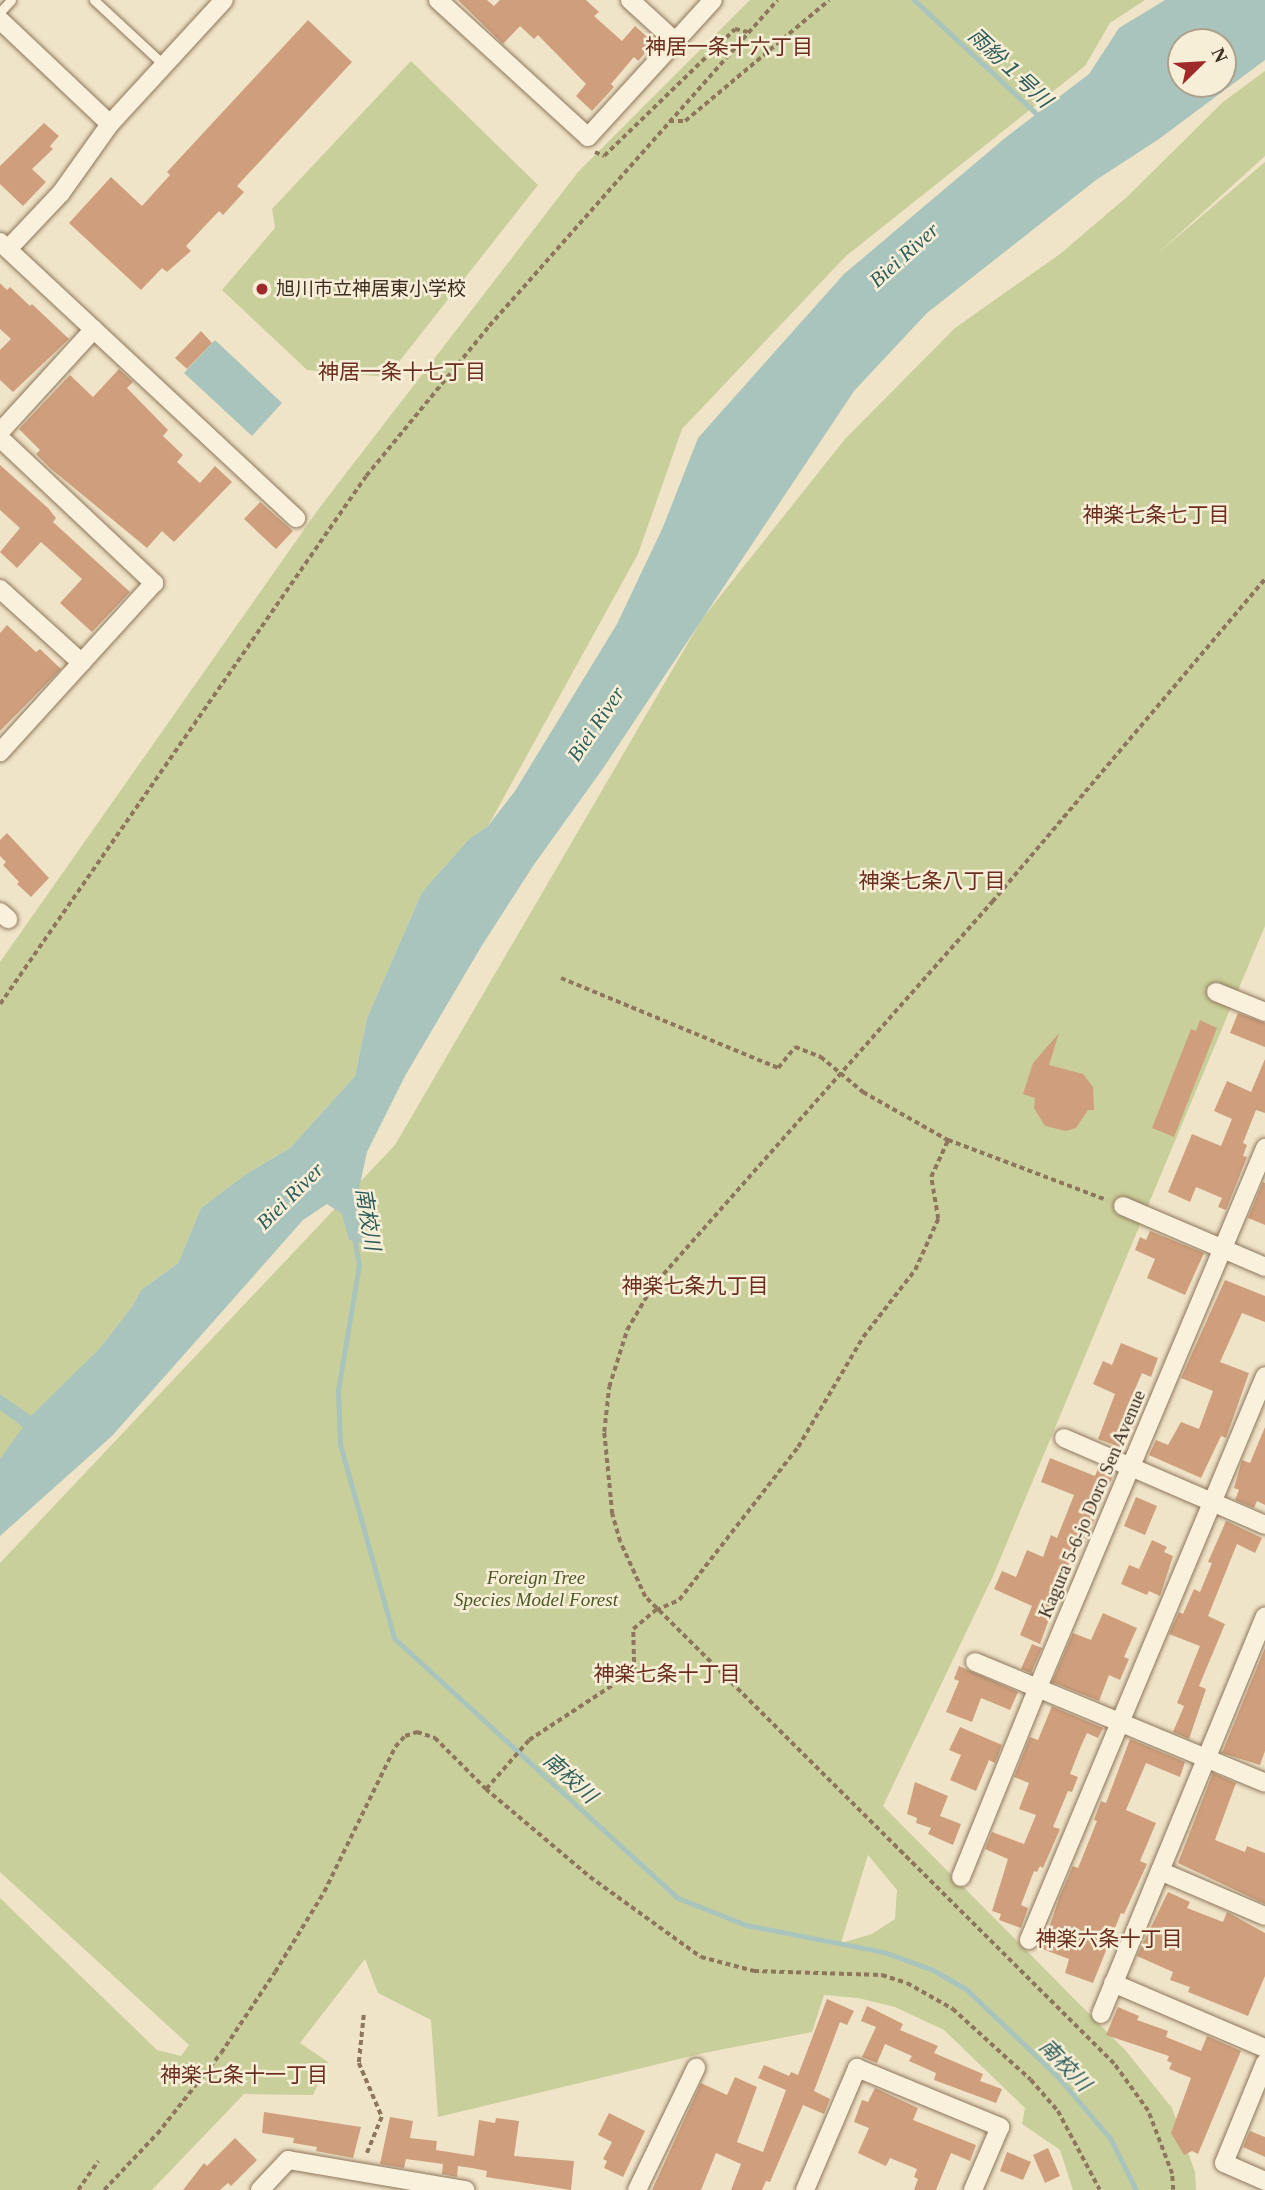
<!DOCTYPE html>
<html>
<head>
<meta charset="utf-8">
<style>
  body { margin:0 }
  #map { position:relative; width:1265px; height:2190px; overflow:hidden; background:#f0e4c8; font-family:"Times New Roman","Noto Sans JP",serif }
  div>[style] { position:absolute }
  .green>* { inset:0; background:#c9cf9b }
  .water>* { inset:0; background:#a9c4bc }
  .stream>* { height:5px; margin:-2.5px; padding:0 2.5px; transform-origin:2.5px; border-radius:2.5px; background:#a9c4bc }
  .building>* { inset:0; background:#cf9f7d }
  .path>* { height:3.5px; margin-top:-1.75px; transform-origin:0; background:repeating-linear-gradient(90deg,#8d765c 0 5px,transparent 0 8.5px) }
  .roads { filter:drop-shadow(0 0 2px #8d765c) drop-shadow(0 0 2px #8d765c) }
  .lane>* { height:9px; margin:-4.5px; padding:0 4.5px; transform-origin:4.5px; border-radius:4.5px; background:#faf1dc }
  .street>* { height:18px; margin:-9px; padding:0 9px; transform-origin:9px; border-radius:9px; background:#faf1dc }
  .dots>* { width:19px; height:19px; translate:-50% -50%; box-sizing:border-box; border:4px solid #f7eed8; border-radius:50% }
  span { translate:-50% -50%; white-space:nowrap; text-align:center; line-height:1.15; -webkit-text-stroke:5px #f7eed8; paint-order:stroke }
  .poi-label { font-size:19px; color:#3d2e20 }
  .left { translate:0 -50%; text-align:left }
  .street-label { font-size:19px; color:#3d2e20 }
  .park-label { font-size:19px; color:#4d5a26; font-style:italic }
  .neighbourhood-label { font-size:21px; color:#6b2e1e }
  .water-label { font-size:21px; color:#2f5d5a; font-style:italic }
  .north { position:absolute; left:1167px; top:28px; width:70px; height:70px; box-sizing:border-box; background:#f7eed8; border:2px solid #ada18e; border-radius:50%; rotate:66deg; font-size:19px; font-weight:700; line-height:28px; text-align:center; color:#3d2e20 }
  .north::after { content:''; display:block; margin:auto; width:24px; height:32px; background:#9e2a2b; clip-path:polygon(50% 0,100% 100%,50% 72%,0 100%) }
</style>
</head>
<body>
<div id="map">
  <div class="green">
    <div style="clip-path:polygon(750px 0,1145px 0,1110px 23px,1085px 66px,846px 256px,682px 429px,638px 554px,488px 826px,469px 839px,422px 892px,367px 1018px,355px 1076px,290px 1148px,246px 1174px,201px 1208px,178px 1263px,141px 1290px,133px 1305px,99px 1349px,24px 1427px,0 1459px,0 962px,320px 507px,578px 172px)"></div>
    <div style="clip-path:polygon(411px 61px,538px 185px,387px 377px,307px 370px,222px 290px,275px 228px,272px 209px)"></div>
    <div style="clip-path:polygon(evenodd,1265px 71px,1265px 156px,1157px 254px,1265px 162px,1265px 926px,993px 1576px,883px 1806px,1126px 2051px,1172px 2108px,1195px 2172px,1196px 2190px,1073px 2190px,1060px 2150px,1022px 2124px,1025px 2108px,944px 2030px,895px 2007px,858px 1998px,824px 1995px,812px 2032px,704px 2053px,438px 2117px,431px 2020px,378px 1993px,365px 1959px,300px 2043px,328px 2062px,313px 2095px,244px 2094px,152px 2190px,0 2190px,0 1898px,157px 2050px,181px 2056px,189px 2045px,0 1872px,0 1563px,395px 1145px,702px 619px,845px 439px,955px 328px,1060px 254px,1128px 196px,1223px 102px,1265px 71px,868px 1855px,897px 1890px,895px 1919px,872px 1934px,841px 1943px,868px 1855px)"></div>
  </div>
  <div class="water">
    <div style="clip-path:polygon(evenodd,1165px 0,1265px 0,1265px 60px,1159px 139px,1096px 180px,927px 313px,854px 391px,604px 767px,533px 866px,481px 947px,405px 1076px,367px 1152px,357px 1198px,364px 1243px,349px 1240px,342px 1214px,327px 1204px,303px 1220px,112px 1436px,0 1536px,0 1459px,23px 1427px,0 1410px,0 1394px,31px 1416px,99px 1349px,133px 1305px,141px 1290px,178px 1263px,201px 1208px,246px 1174px,290px 1148px,355px 1076px,367px 1018px,422px 892px,469px 839px,488px 826px,515px 791px,617px 624px,663px 527px,698px 438px,844px 274px,1005px 138px,1089px 74px,1119px 28px,1165px 0,1223px 42px,1223px 84px,1181px 84px,1181px 42px,1223px 42px)"></div>
    <div style="clip-path:polygon(215px 340px,282px 403px,252px 436px,184px 373px)"></div>
  </div>
  <div class="stream">
    <div style="left:914px;top:0;width:172px;rotate:42.9deg"></div>
    <div style="left:354px;top:1237px;width:28px;rotate:80deg"></div>
    <div style="left:359px;top:1265px;width:128px;rotate:99.5deg"></div>
    <div style="left:338px;top:1391px;width:53px;rotate:87.8deg"></div>
    <div style="left:340px;top:1444px;width:201px;rotate:74.4deg"></div>
    <div style="left:394px;top:1638px;width:385px;rotate:42.5deg"></div>
    <div style="left:678px;top:1898px;width:73px;rotate:21.7deg"></div>
    <div style="left:746px;top:1925px;width:141px;rotate:11.1deg"></div>
    <div style="left:884px;top:1952px;width:52px;rotate:20.2deg"></div>
    <div style="left:933px;top:1970px;width:38px;rotate:30deg"></div>
    <div style="left:966px;top:1989px;width:126px;rotate:43.7deg"></div>
    <div style="left:1057px;top:2076px;width:82px;rotate:49.5deg"></div>
    <div style="left:1110px;top:2138px;width:58px;rotate:63.4deg"></div>
  </div>
  <div class="building">
    <div style="clip-path:polygon(458px 0,487px 0,494px 6px,500px 0,586px 0,599px 12px,594px 16px,622px 41px,635px 26px,654px 43px,638px 61px,634px 57px,611px 84px,614px 87px,592px 111px,576px 96px,586px 84px,538px 35px,534px 39px,520px 26px,503px 44px)"></div>
    <div style="clip-path:polygon(308px 20px,352px 62px,237px 186px,244px 192px,223px 215px,219px 211px,186px 246px,191px 251px,167px 272px,162px 268px,141px 290px,69px 223px,111px 177px,142px 206px,170px 175px,167px 172px)"></div>
    <div style="clip-path:polygon(44px 123px,59px 136px,50px 146px,53px 149px,32px 169px,46px 182px,23px 206px,0 184px,0 166px)"></div>
    <div style="clip-path:polygon(0 283px,7px 290px,10px 287px,30px 306px,32px 304px,69px 339px,13px 392px,0 380px,0 350px,11px 339px,0 329px)"></div>
    <div style="clip-path:polygon(201px 331px,212px 343px,187px 369px,175px 358px)"></div>
    <div style="clip-path:polygon(119px 369px,133px 382px,127px 388px,168px 430px,163px 436px,183px 455px,177px 462px,200px 483px,215px 466px,232px 482px,174px 542px,162px 531px,147px 548px,50px 468px,36px 454px,40px 450px,19px 429px,70px 375px,93px 397px)"></div>
    <div style="clip-path:polygon(0 465px,48px 508px,56px 518px,53px 522px,130px 592px,92px 632px,60px 603px,82px 579px,41px 542px,17px 568px,0 552px,20px 528px,0 510px)"></div>
    <div style="clip-path:polygon(260px 502px,293px 531px,276px 549px,244px 519px)"></div>
    <div style="clip-path:polygon(7px 625px,36px 652px,40px 649px,61px 669px,0 731px,0 633px)"></div>
    <div style="clip-path:polygon(7px 833px,49px 878px,31px 897px,17px 884px,19px 882px,3px 865px,6px 862px,0 856px,0 840px)"></div>
    <div style="clip-path:polygon(1238px 1013px,1265px 1023px,1265px 1047px,1230px 1033px)"></div>
    <div style="clip-path:polygon(1200px 1020px,1217px 1028px,1174px 1137px,1152px 1128px,1191px 1029px,1196px 1031px)"></div>
    <div style="clip-path:polygon(1059px 1033px,1049px 1065px,1083px 1074px,1093px 1087px,1094px 1110px,1088px 1110px,1076px 1128px,1066px 1131px,1045px 1126px,1034px 1108px,1035px 1098px,1023px 1094px,1033px 1063px)"></div>
    <div style="clip-path:polygon(1265px 1059px,1265px 1113px,1256px 1110px,1243px 1143px,1247px 1145px,1243px 1156px,1247px 1157px,1226px 1210px,1218px 1207px,1222px 1198px,1196px 1187px,1190px 1202px,1168px 1192px,1192px 1134px,1221px 1146px,1232px 1119px,1214px 1111px,1227px 1081px,1251px 1092px)"></div>
    <div style="clip-path:polygon(1263px 1182px,1265px 1183px,1265px 1225px,1248px 1218px)"></div>
    <div style="clip-path:polygon(1150px 1231px,1204px 1253px,1185px 1295px,1147px 1278px,1155px 1259px,1135px 1250px,1140px 1237px,1146px 1240px)"></div>
    <div style="clip-path:polygon(1225px 1280px,1265px 1296px,1265px 1322px,1242px 1313px,1220px 1362px,1249px 1373px,1226px 1438px,1221px 1436px,1201px 1478px,1149px 1455px,1156px 1440px,1168px 1445px,1181px 1422px,1199px 1429px,1213px 1391px,1181px 1378px)"></div>
    <div style="clip-path:polygon(1121px 1343px,1158px 1358px,1151px 1377px,1142px 1373px,1125px 1412px,1132px 1415px,1120px 1447px,1098px 1439px,1115px 1394px,1093px 1384px,1103px 1361px,1112px 1365px)"></div>
    <div style="clip-path:polygon(1265px 1427px,1265px 1505px,1257px 1501px,1254px 1508px,1235px 1500px,1239px 1490px,1234px 1488px,1242px 1460px,1250px 1463px)"></div>
    <div style="clip-path:polygon(1050px 1458px,1095px 1476px,1099px 1466px,1114px 1473px,1109px 1485px,1105px 1483px,1090px 1518px,1094px 1520px,1087px 1539px,1079px 1536px,1040px 1644px,1020px 1635px,1032px 1606px,994px 1589px,1002px 1571px,1016px 1577px,1027px 1550px,1043px 1557px,1051px 1535px,1057px 1538px,1074px 1495px,1041px 1482px)"></div>
    <div style="clip-path:polygon(1136px 1497px,1157px 1506px,1145px 1535px,1124px 1526px)"></div>
    <div style="clip-path:polygon(1226px 1521px,1262px 1538px,1255px 1553px,1237px 1544px,1208px 1616px,1225px 1624px,1199px 1686px,1206px 1689px,1189px 1739px,1173px 1732px,1184px 1706px,1177px 1703px,1200px 1646px,1169px 1634px,1179px 1612px,1183px 1614px,1194px 1589px,1200px 1592px,1212px 1563px,1208px 1562px)"></div>
    <div style="clip-path:polygon(1152px 1540px,1167px 1547px,1164px 1552px,1173px 1556px,1160px 1596px,1149px 1591px,1147px 1595px,1121px 1584px,1129px 1565px,1139px 1569px)"></div>
    <div style="clip-path:polygon(1103px 1613px,1137px 1628px,1124px 1657px,1129px 1659px,1120px 1680px,1109px 1675px,1099px 1701px,1052px 1682px,1073px 1633px,1091px 1640px)"></div>
    <div style="clip-path:polygon(1032px 1644px,1042px 1648px,1031px 1673px,1021px 1669px)"></div>
    <div style="clip-path:polygon(1265px 1648px,1265px 1751px,1260px 1765px,1222px 1753px)"></div>
    <div style="clip-path:polygon(959px 1666px,1018px 1692px,1010px 1710px,981px 1698px,972px 1722px,946px 1712px,959px 1681px,954px 1679px)"></div>
    <div style="clip-path:polygon(1049px 1705px,1103px 1728px,1098px 1738px,1087px 1733px,1081px 1746px,1070px 1774px,1078px 1777px,1072px 1792px,1068px 1791px,1053px 1827px,1060px 1829px,1043px 1868px,1040px 1866px,1037px 1872px,1034px 1871px,1021px 1905px,1028px 1908px,1021px 1928px,999px 1920px,1001px 1914px,992px 1911px,1008px 1859px,985px 1849px,992px 1832px,1024px 1844px,1036px 1815px,1019px 1809px,1029px 1783px,1014px 1777px,1030px 1737px,1038px 1740px,1052px 1706px)"></div>
    <div style="clip-path:polygon(960px 1727px,1002px 1745px,995px 1763px,989px 1760px,976px 1791px,950px 1780px,961px 1755px,949px 1750px)"></div>
    <div style="clip-path:polygon(1130px 1739px,1185px 1762px,1180px 1777px,1146px 1763px,1126px 1810px,1156px 1823px,1140px 1861px,1147px 1864px,1124px 1914px,1121px 1913px,1093px 1983px,1065px 1973px,1069px 1959px,1042px 1949px,1059px 1898px,1073px 1866px,1078px 1868px,1097px 1821px,1094px 1820px,1101px 1801px,1106px 1803px)"></div>
    <div style="clip-path:polygon(1213px 1773px,1236px 1783px,1215px 1840px,1245px 1852px,1247px 1846px,1265px 1853px,1265px 1904px,1178px 1863px)"></div>
    <div style="clip-path:polygon(915px 1782px,948px 1796px,940px 1816px,961px 1824px,953px 1845px,928px 1834px,931px 1828px,916px 1823px,917px 1818px,907px 1814px)"></div>
    <div style="clip-path:polygon(1168px 1892px,1190px 1902px,1187px 1908px,1223px 1922px,1227px 1912px,1265px 1933px,1265px 1976px,1248px 2016px,1188px 1992px,1190px 1987px,1170px 1980px,1173px 1972px,1137px 1956px)"></div>
    <div style="clip-path:polygon(827px 1999px,854px 2011px,847px 2025px,840px 2022px,814px 2091px,830px 2099px,824px 2114px,803px 2105px,770px 2182px,766px 2181px,762px 2190px,731px 2190px,741px 2164px,716px 2153px,701px 2190px,652px 2190px,701px 2083px,727px 2095px,735px 2077px,757px 2087px,737px 2142px,763px 2152px,786px 2090px,758px 2078px,764px 2065px,789px 2076px,791px 2072px,798px 2075px)"></div>
    <div style="clip-path:polygon(867px 2006px,903px 2024px,900px 2030px,938px 2046px,934px 2053px,983px 2074px,980px 2081px,1002px 2089px,996px 2103px,934px 2080px,936px 2073px,909px 2061px,912px 2056px,885px 2044px,877px 2063px,862px 2057px,876px 2027px,861px 2021px)"></div>
    <div style="clip-path:polygon(1118px 2007px,1139px 2016px,1137px 2020px,1168px 2031px,1166px 2037px,1201px 2051px,1207px 2036px,1241px 2051px,1198px 2154px,1192px 2151px,1184px 2155px,1171px 2133px,1191px 2078px,1169px 2069px,1172px 2063px,1167px 2061px,1169px 2056px,1106px 2035px)"></div>
    <div style="clip-path:polygon(875px 2088px,918px 2108px,913px 2120px,976px 2145px,970px 2161px,951px 2153px,936px 2190px,914px 2190px,918px 2179px,914px 2177px,917px 2169px,890px 2158px,886px 2166px,858px 2153px,869px 2128px,854px 2122px,862px 2100px,868px 2102px)"></div>
    <div style="clip-path:polygon(264px 2112px,361px 2127px,353px 2158px,316px 2151px,317px 2147px,293px 2143px,294px 2138px,262px 2133px)"></div>
    <div style="clip-path:polygon(609px 2113px,645px 2131px,623px 2177px,604px 2168px,607px 2161px,603px 2159px,612px 2142px,598px 2135px)"></div>
    <div style="clip-path:polygon(390px 2117px,413px 2121px,410px 2138px,437px 2141px,436px 2150px,474px 2156px,479px 2120px,495px 2123px,496px 2118px,519px 2121px,514px 2156px,574px 2161px,571px 2190px,486px 2177px,487px 2171px,472px 2168px,458px 2166px,457px 2177px,442px 2174px,443px 2164px,406px 2159px,404px 2168px,380px 2164px)"></div>
    <div style="clip-path:polygon(1250px 2131px,1265px 2137px,1265px 2157px,1243px 2147px)"></div>
    <div style="clip-path:polygon(235px 2138px,257px 2160px,231px 2186px,228px 2183px,220px 2190px,183px 2190px,204px 2163px,207px 2166px)"></div>
    <div style="clip-path:polygon(1048px 2148px,1060px 2176px,1045px 2183px,1033px 2155px)"></div>
    <div style="clip-path:polygon(1007px 2152px,1031px 2162px,1023px 2180px,1000px 2171px)"></div>
  </div>
  <div class="path">
    <div style="left:669px;top:121px;width:16px"></div>
    <div style="left:685px;top:121px;width:188px;rotate:-40deg"></div>
    <div style="left:595px;top:152px;width:10px;rotate:24deg"></div>
    <div style="left:604px;top:156px;width:182px;rotate:-44.1deg"></div>
    <div style="left:735px;top:29px;width:13px;rotate:13deg"></div>
    <div style="left:561px;top:978px;width:235px;rotate:22.5deg"></div>
    <div style="left:778px;top:1068px;width:27px;rotate:-51deg"></div>
    <div style="left:795px;top:1047px;width:28px;rotate:21deg"></div>
    <div style="left:821px;top:1057px;width:55px;rotate:39.8deg"></div>
    <div style="left:863px;top:1092px;width:98px;rotate:29.5deg"></div>
    <div style="left:948px;top:1140px;width:170px;rotate:20.7deg"></div>
    <div style="left:0;top:1004px;width:642px;rotate:-55.27deg"></div>
    <div style="left:366px;top:476px;width:194px;rotate:-50.6deg"></div>
    <div style="left:489px;top:326px;width:435px;rotate:-48.5deg"></div>
    <div style="left:486px;top:1789px;width:65px;rotate:-48.7deg"></div>
    <div style="left:529px;top:1740px;width:126px;rotate:-33.3deg"></div>
    <div style="left:634px;top:1671px;width:42px;rotate:-91.4deg"></div>
    <div style="left:633px;top:1629px;width:30px;rotate:-40deg"></div>
    <div style="left:656px;top:1610px;width:25px;rotate:-23deg"></div>
    <div style="left:679px;top:1600px;width:194px;rotate:-52.1deg"></div>
    <div style="left:798px;top:1447px;width:128px;rotate:-59.4deg"></div>
    <div style="left:863px;top:1337px;width:85px;rotate:-52.2deg"></div>
    <div style="left:915px;top:1270px;width:56px;rotate:-65.7deg"></div>
    <div style="left:938px;top:1219px;width:43px;rotate:-99.5deg"></div>
    <div style="left:931px;top:1177px;width:41px;rotate:-65.3deg"></div>
    <div style="left:364px;top:2015px;width:48px;rotate:95.9deg"></div>
    <div style="left:359px;top:2063px;width:59px;rotate:66.9deg"></div>
    <div style="left:382px;top:2117px;width:42px;rotate:112.3deg"></div>
    <div style="left:78px;top:2190px;width:35px;rotate:-55deg"></div>
    <div style="left:104px;top:2190px;width:77px;rotate:-46.6deg"></div>
    <div style="left:157px;top:2134px;width:103px;rotate:-51.7deg"></div>
    <div style="left:221px;top:2053px;width:97px;rotate:-56.3deg"></div>
    <div style="left:275px;top:1972px;width:94px;rotate:-58.5deg"></div>
    <div style="left:324px;top:1892px;width:161px;rotate:-63.9deg"></div>
    <div style="left:395px;top:1747px;width:15px;rotate:-48deg"></div>
    <div style="left:405px;top:1736px;width:13px;rotate:-18deg"></div>
    <div style="left:417px;top:1732px;width:19px;rotate:18deg"></div>
    <div style="left:435px;top:1738px;width:72px;rotate:45deg"></div>
    <div style="left:486px;top:1789px;width:136px;rotate:40.2deg"></div>
    <div style="left:590px;top:1877px;width:137px;rotate:35.8deg"></div>
    <div style="left:701px;top:1957px;width:55px;rotate:14.8deg"></div>
    <div style="left:754px;top:1971px;width:128px;rotate:1.8deg"></div>
    <div style="left:882px;top:1975px;width:26px;rotate:18deg"></div>
    <div style="left:907px;top:1983px;width:53px;rotate:29.5deg"></div>
    <div style="left:953px;top:2009px;width:105px;rotate:42.3deg"></div>
    <div style="left:1031px;top:2080px;width:41px;rotate:48.9deg"></div>
    <div style="left:1058px;top:2111px;width:89px;rotate:62deg"></div>
    <div style="left:1173px;top:2190px;width:16px;rotate:-94deg"></div>
    <div style="left:1172px;top:2174px;width:67px;rotate:-110.9deg"></div>
    <div style="left:1148px;top:2111px;width:58px;rotate:-125.9deg"></div>
    <div style="left:1114px;top:2064px;width:662px;rotate:-135.12deg"></div>
    <div style="left:645px;top:1597px;width:60px;rotate:-114.4deg"></div>
    <div style="left:620px;top:1542px;width:29px;rotate:-106deg"></div>
    <div style="left:612px;top:1514px;width:82px;rotate:-95.6deg"></div>
    <div style="left:604px;top:1432px;width:45px;rotate:-83.7deg"></div>
    <div style="left:609px;top:1387px;width:60px;rotate:-72.5deg"></div>
    <div style="left:627px;top:1330px;width:50px;rotate:-59.8deg"></div>
    <div style="left:652px;top:1287px;width:514px;rotate:-48.55deg"></div>
    <div style="left:992px;top:902px;width:423px;rotate:-49.8deg"></div>
  </div>
  <div class="roads">
    <div class="lane">
      <div style="left:94px;top:0;width:96px;rotate:42.9deg"></div>
      <div style="left:0;top:12px;width:16px;rotate:-47deg"></div>
    </div>
    <div class="street">
      <div style="left:438px;top:0;width:203px;rotate:42.4deg"></div>
      <div style="left:588px;top:137px;width:185px;rotate:-47.6deg"></div>
      <div style="left:630px;top:0;width:62px;rotate:42.4deg"></div>
      <div style="left:0;top:20px;width:151px;rotate:43.4deg"></div>
      <div style="left:0;top:242px;width:405px;rotate:43deg"></div>
      <div style="left:8px;top:249px;width:77px;rotate:-46.6deg"></div>
      <div style="left:61px;top:193px;width:85px;rotate:-54.6deg"></div>
      <div style="left:110px;top:124px;width:168px;rotate:-47.4deg"></div>
      <div style="left:0;top:432px;width:139px;rotate:-47.6deg"></div>
      <div style="left:0;top:438px;width:212px;rotate:43.3deg"></div>
      <div style="left:154px;top:583px;width:229px;rotate:132.3deg"></div>
      <div style="left:0;top:589px;width:110px;rotate:42.1deg"></div>
      <div style="left:0;top:912px;width:11px;rotate:41deg"></div>
      <div style="left:1216px;top:992px;width:53px;rotate:22.2deg"></div>
      <div style="left:1123px;top:1206px;width:155px;rotate:23.2deg"></div>
      <div style="left:1064px;top:1438px;width:219px;rotate:23.4deg"></div>
      <div style="left:975px;top:1662px;width:314px;rotate:22.6deg"></div>
      <div style="left:1160px;top:1871px;width:114px;rotate:23.2deg"></div>
      <div style="left:961px;top:1877px;width:205px;rotate:-67.9deg"></div>
      <div style="left:1038px;top:1687px;width:585px;rotate:-67.16deg"></div>
      <div style="left:1029px;top:1940px;width:611px;rotate:-67.29deg"></div>
      <div style="left:1113px;top:1983px;width:165px;rotate:23.2deg"></div>
      <div style="left:1101px;top:2014px;width:430px;rotate:-67.6deg"></div>
      <div style="left:1265px;top:2063px;width:108px;rotate:112.3deg"></div>
      <div style="left:1224px;top:2163px;width:45px;rotate:23.7deg"></div>
      <div style="left:260px;top:2190px;width:41px;rotate:-47deg"></div>
      <div style="left:288px;top:2160px;width:180px;rotate:9.6deg"></div>
      <div style="left:637px;top:2190px;width:136px;rotate:-64.2deg"></div>
      <div style="left:805px;top:2190px;width:133px;rotate:-66.9deg"></div>
      <div style="left:857px;top:2068px;width:155px;rotate:22.4deg"></div>
      <div style="left:1000px;top:2127px;width:69px;rotate:113.2deg"></div>
    </div>
  </div>
  <div class="dots">
    <div style="left:262px;top:289px;background:#9e2a2b"></div>
  </div>
  <div class="poi-label">
    <span class="left" style="left:276px;top:289px">旭川市立神居東小学校</span>
  </div>
  <div class="street-label">
    <span style="left:1092px;top:1504px;rotate:-67deg">Kagura 5-6-jo Doro Sen Avenue</span>
  </div>
  <div class="park-label">
    <span style="left:536px;top:1589px">Foreign Tree<br>Species Model Forest</span>
  </div>
  <div class="neighbourhood-label">
    <span style="left:729px;top:47px">神居一条十六丁目</span>
    <span style="left:402px;top:372px">神居一条十七丁目</span>
    <span style="left:1156px;top:515px">神楽七条七丁目</span>
    <span style="left:932px;top:881px">神楽七条八丁目</span>
    <span style="left:695px;top:1286px">神楽七条九丁目</span>
    <span style="left:667px;top:1674px">神楽七条十丁目</span>
    <span style="left:1109px;top:1939px">神楽六条十丁目</span>
    <span style="left:244px;top:2075px">神楽七条十一丁目</span>
  </div>
  <div class="water-label">
    <span style="left:1010px;top:68px;rotate:43deg">雨紛１号川</span>
    <span style="left:904px;top:255px;rotate:-42deg">Biei River</span>
    <span style="left:596px;top:724px;rotate:-56deg">Biei River</span>
    <span style="left:290px;top:1196px;rotate:-45deg">Biei River</span>
    <span style="left:368px;top:1219px;rotate:81deg">南校川</span>
    <span style="left:570px;top:1778px;rotate:42deg">南校川</span>
    <span style="left:1065px;top:2065px;rotate:46deg">南校川</span>
  </div>
  <div class="north">N</div>
</div>
</body>
</html>
